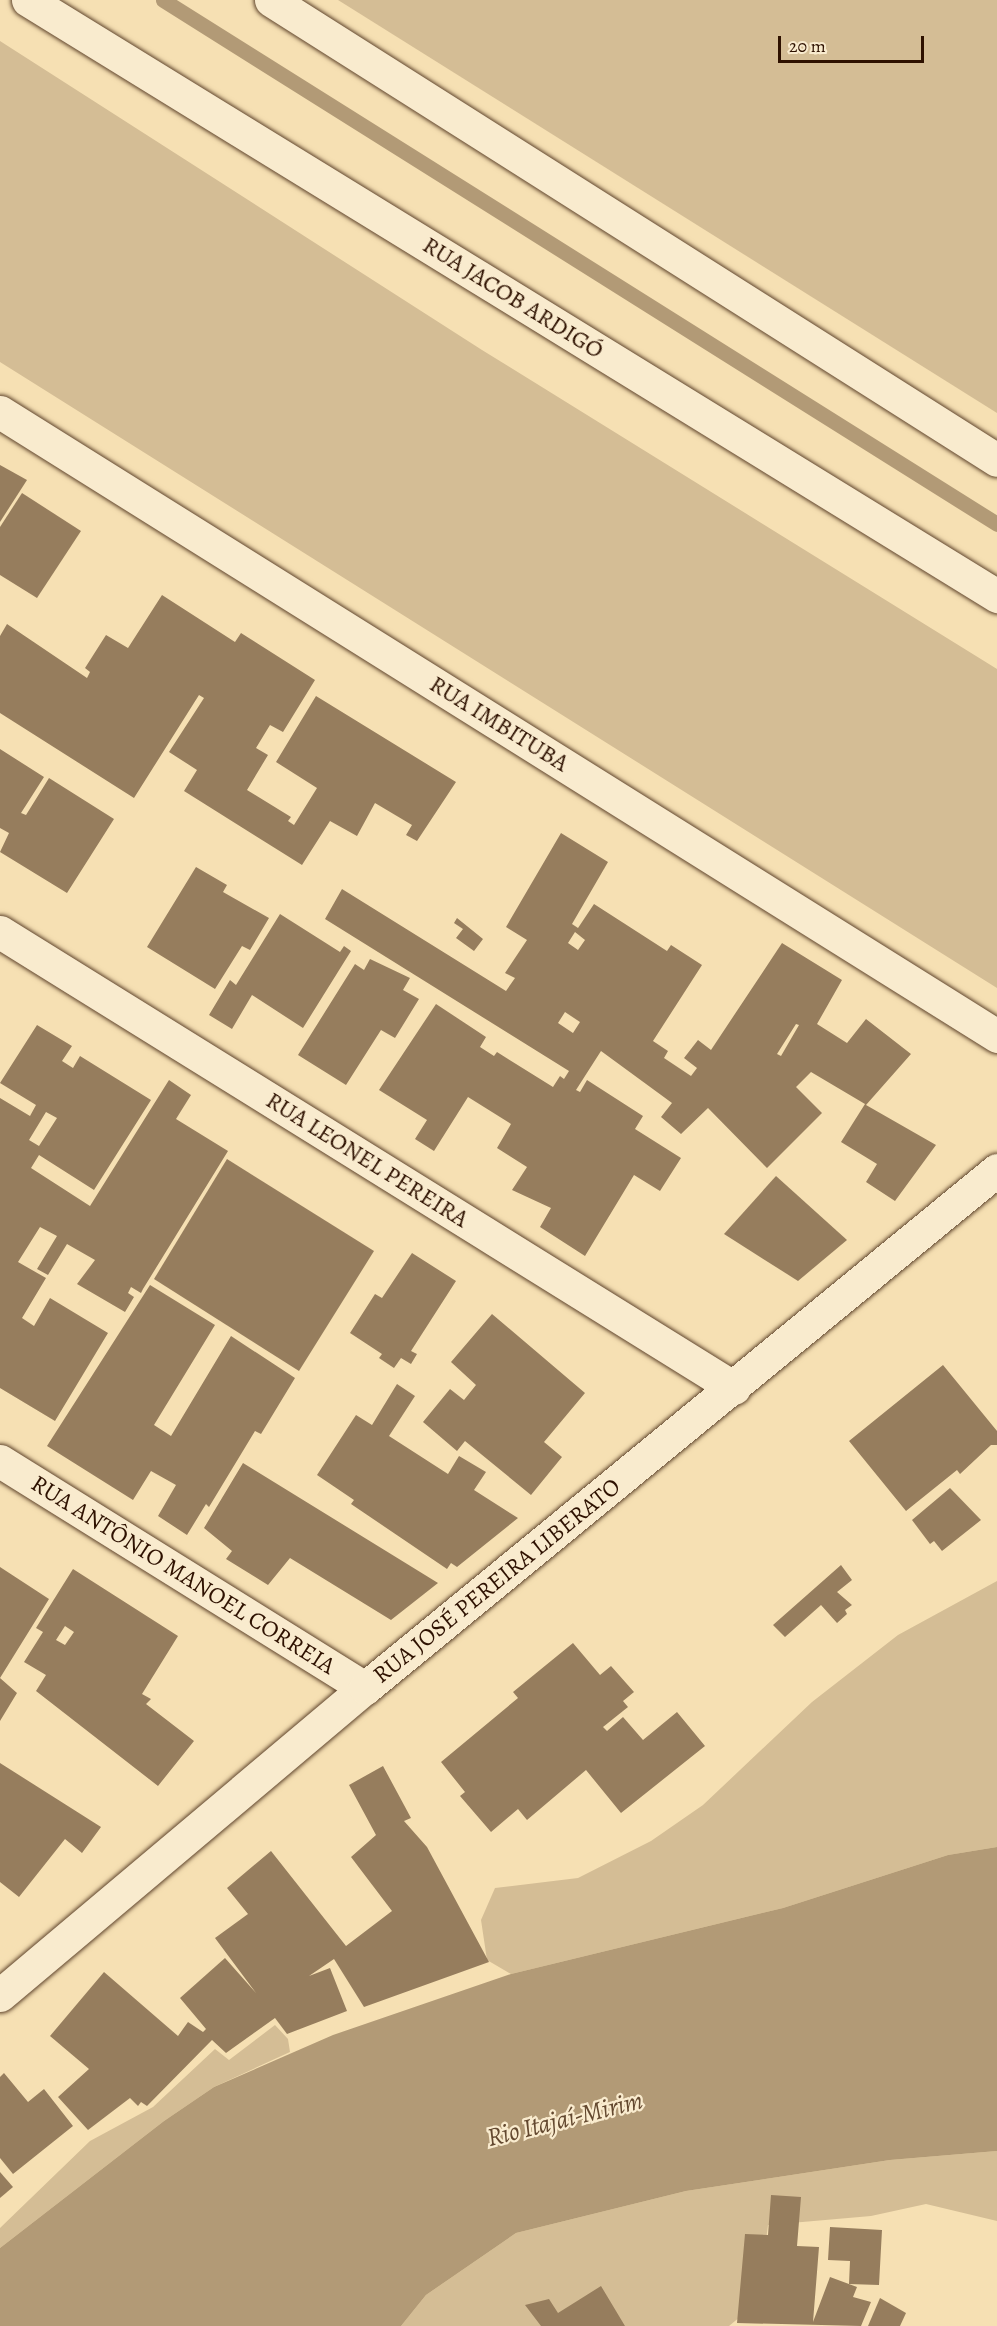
<!DOCTYPE html>
<html>
<head>
<meta charset="utf-8">
<style>
  body { margin:0 }
  #map { position:relative; width:997px; height:2326px; overflow:hidden; background:#f6e0b3; font-family:Alegreya,serif }
  div>[style] { position:absolute }
  .green>* { inset:0; background:#d4bd95 }
  .water>* { inset:0; background:#b29a76 }
  .stream>* { height:15px; margin:-7.5px; padding:0 7.5px; transform-origin:7.5px; border-radius:7.5px; background:#b29a76 }
  .building>* { inset:0; background:#967d5d }
  .roads { filter:drop-shadow(0 0 2px #60452d) drop-shadow(0 0 2px #60452d) }
  .street>* { height:33px; margin:-16.5px; padding:0 16.5px; transform-origin:16.5px; border-radius:16.5px; background:#f9ebce }
  .secondary>* { height:33px; margin:-16.5px; padding:0 16.5px; transform-origin:16.5px; border-radius:16.5px; background:#f9ebce }
  span { translate:-50% -50%; white-space:nowrap; text-align:center; line-height:1.15; -webkit-text-stroke:4.5px #f9ebce; paint-order:stroke }
  .street-label { font-size:24px; color:#2e1100 }
  .water-label { font-size:26px; color:#63482f; font-style:italic }
  .scale { position:absolute; left:778px; top:36px; width:146px; height:27px; box-sizing:border-box; border:3px solid #2e1100; border-top:0; padding-left:8px; font-size:18px; line-height:21px; white-space:nowrap; color:#2e1100; -webkit-text-stroke:4px #f9ebce; paint-order:stroke }
</style>
</head>
<body>
<div id="map">
  <div class="green">
    <div style="clip-path:polygon(338px 0,997px 0,997px 413px)"></div>
    <div style="clip-path:polygon(0 41px,482px 350px,997px 669px,997px 988px,0 362px)"></div>
    <div style="clip-path:polygon(997px 1581px,997px 1847px,948px 1855px,783px 1908px,511px 1974px,487px 1960px,481px 1920px,495px 1888px,578px 1878px,651px 1841px,703px 1805px,812px 1702px,898px 1635px)"></div>
    <div style="clip-path:polygon(275px 2025px,288px 2039px,290px 2052px,214px 2087px,164px 2121px,0 2248px,0 2228px,90px 2141px,153px 2107px,215px 2049px,229px 2060px)"></div>
    <div style="clip-path:polygon(997px 2151px,997px 2221px,926px 2204px,871px 2216px,768px 2225px,758px 2302px,729px 2326px,401px 2326px,426px 2295px,516px 2233px,686px 2191px,890px 2160px)"></div>
  </div>
  <div class="water">
    <div style="clip-path:polygon(997px 1847px,997px 2151px,890px 2160px,686px 2191px,516px 2233px,426px 2295px,401px 2326px,0 2326px,0 2248px,164px 2121px,214px 2087px,333px 2035px,511px 1974px,783px 1908px,948px 1855px)"></div>
  </div>
  <div class="stream">
    <div style="left:163px;top:0;width:985px;rotate:32.14deg"></div>
  </div>
  <div class="building">
    <div style="clip-path:polygon(0 465px,27px 480px,0 522px)"></div>
    <div style="clip-path:polygon(22px 493px,81px 531px,37px 598px,0 575px,0 527px)"></div>
    <div style="clip-path:polygon(162px 595px,235px 642px,241px 633px,315px 680px,283px 732px,270px 725px,256px 748px,268px 755px,247px 790px,291px 817px,288px 821px,294px 825px,317px 788px,276px 762px,316px 696px,456px 782px,417px 841px,406px 835px,412px 825px,375px 803px,357px 836px,330px 821px,302px 865px,184px 791px,197px 770px,169px 752px,204px 698px,199px 695px,134px 798px,0 713px,0 636px,7px 624px,87px 678px,90px 672px,85px 668px,106px 635px,128px 648px)"></div>
    <div style="clip-path:polygon(0 749px,44px 777px,21px 813px,26px 815px,49px 778px,114px 819px,67px 893px,0 852px,9px 833px,0 828px)"></div>
    <div style="clip-path:polygon(evenodd,561px 833px,608px 862px,572px 924px,578px 928px,594px 904px,667px 951px,671px 945px,702px 965px,653px 1041px,668px 1051px,664px 1058px,691px 1076px,697px 1068px,684px 1058px,698px 1040px,711px 1050px,782px 943px,842px 980px,817px 1024px,847px 1043px,866px 1019px,911px 1054px,866px 1105px,936px 1145px,895px 1201px,866px 1182px,877px 1164px,841px 1142px,865px 1104px,811px 1072px,796px 1087px,822px 1113px,767px 1168px,708px 1108px,681px 1134px,661px 1117px,672px 1103px,601px 1051px,576px 1090px,580px 1092px,587px 1080px,643px 1116px,635px 1129px,681px 1158px,660px 1191px,634px 1175px,585px 1256px,540px 1227px,551px 1208px,512px 1190px,527px 1167px,497px 1148px,511px 1124px,468px 1097px,434px 1151px,415px 1139px,427px 1120px,379px 1090px,436px 1004px,486px 1037px,480px 1047px,494px 1056px,497px 1052px,553px 1087px,560px 1076px,564px 1079px,569px 1071px,325px 919px,342px 889px,506px 991px,515px 978px,505px 973px,527px 940px,506px 927px,561px 833px,575px 932px,585px 940px,578px 950px,568px 943px,575px 932px,561px 833px,565px 1012px,580px 1022px,573px 1033px,558px 1023px,565px 1012px,561px 833px,796px 1024px,799px 1025px,781px 1056px,777px 1054px,796px 1024px)"></div>
    <div style="clip-path:polygon(196px 867px,227px 885px,223px 892px,269px 918px,250px 950px,242px 946px,215px 989px,147px 947px)"></div>
    <div style="clip-path:polygon(280px 914px,340px 952px,344px 946px,351px 951px,303px 1028px,252px 995px,232px 1029px,209px 1015px,230px 980px,236px 985px)"></div>
    <div style="clip-path:polygon(457px 918px,483px 939px,474px 951px,456px 938px,463px 929px,454px 923px)"></div>
    <div style="clip-path:polygon(370px 959px,410px 978px,403px 990px,419px 999px,395px 1038px,381px 1030px,346px 1085px,298px 1055px,355px 964px,364px 970px)"></div>
    <div style="clip-path:polygon(evenodd,37px 1025px,72px 1046px,62px 1061px,73px 1068px,80px 1056px,151px 1100px,94px 1190px,39px 1155px,31px 1168px,90px 1206px,169px 1080px,191px 1095px,176px 1119px,228px 1151px,143px 1289px,141px 1293px,131px 1287px,128px 1293px,134px 1297px,125px 1312px,77px 1284px,95px 1260px,67px 1244px,48px 1275px,37px 1269px,57px 1236px,40px 1227px,18px 1262px,46px 1278px,22px 1318px,34px 1326px,50px 1298px,108px 1333px,55px 1421px,0 1388px,0 1098px,30px 1116px,36px 1105px,0 1083px,37px 1025px,46px 1112px,57px 1118px,39px 1146px,29px 1140px,46px 1112px)"></div>
    <div style="clip-path:polygon(227px 1159px,374px 1251px,299px 1371px,154px 1279px)"></div>
    <div style="clip-path:polygon(776px 1176px,847px 1240px,798px 1281px,724px 1234px)"></div>
    <div style="clip-path:polygon(412px 1253px,456px 1281px,411px 1351px,417px 1354px,411px 1364px,401px 1358px,394px 1368px,379px 1358px,382px 1354px,350px 1333px,375px 1294px,382px 1298px)"></div>
    <div style="clip-path:polygon(150px 1285px,215px 1325px,154px 1425px,171px 1436px,231px 1336px,295px 1378px,261px 1434px,255px 1431px,209px 1507px,206px 1504px,187px 1535px,158px 1516px,176px 1485px,151px 1471px,133px 1500px,47px 1446px)"></div>
    <div style="clip-path:polygon(492px 1314px,585px 1393px,544px 1442px,562px 1457px,531px 1495px,465px 1441px,457px 1451px,423px 1422px,450px 1389px,464px 1400px,476px 1385px,451px 1362px)"></div>
    <div style="clip-path:polygon(943px 1365px,997px 1431px,997px 1445px,991px 1445px,960px 1474px,957px 1470px,906px 1511px,849px 1441px)"></div>
    <div style="clip-path:polygon(397px 1384px,415px 1396px,389px 1436px,448px 1474px,459px 1456px,486px 1472px,474px 1490px,518px 1518px,457px 1567px,451px 1563px,447px 1569px,351px 1504px,354px 1500px,317px 1475px,356px 1415px,372px 1425px)"></div>
    <div style="clip-path:polygon(243px 1463px,438px 1583px,391px 1620px,290px 1558px,268px 1585px,226px 1559px,232px 1551px,204px 1528px)"></div>
    <div style="clip-path:polygon(950px 1488px,981px 1520px,942px 1551px,934px 1541px,930px 1544px,912px 1520px)"></div>
    <div style="clip-path:polygon(841px 1565px,852px 1580px,837px 1592px,852px 1605px,845px 1610px,847px 1614px,837px 1623px,821px 1605px,785px 1637px,773px 1625px)"></div>
    <div style="clip-path:polygon(0 1567px,49px 1599px,0 1678px,17px 1693px,0 1721px)"></div>
    <div style="clip-path:polygon(evenodd,73px 1569px,178px 1636px,142px 1694px,151px 1699px,146px 1704px,194px 1741px,158px 1786px,36px 1691px,46px 1675px,24px 1662px,43px 1632px,36px 1628px,73px 1569px,65px 1626px,74px 1632px,65px 1645px,56px 1640px,65px 1626px)"></div>
    <div style="clip-path:polygon(573px 1643px,600px 1675px,611px 1666px,634px 1692px,623px 1701px,628px 1707px,603px 1727px,607px 1731px,623px 1717px,643px 1740px,677px 1712px,705px 1746px,621px 1813px,586px 1770px,527px 1820px,518px 1809px,491px 1832px,460px 1796px,465px 1792px,441px 1762px,518px 1698px,513px 1692px)"></div>
    <div style="clip-path:polygon(0 1763px,101px 1827px,82px 1853px,65px 1839px,19px 1897px,0 1882px)"></div>
    <div style="clip-path:polygon(383px 1766px,411px 1818px,404px 1821px,427px 1847px,489px 1962px,364px 2007px,334px 1959px,309px 1976px,330px 1968px,347px 2011px,287px 2034px,275px 2018px,226px 2053px,212px 2040px,147px 2106px,141px 2102px,138px 2106px,130px 2098px,88px 2130px,58px 2097px,89px 2069px,50px 2036px,104px 1972px,178px 2036px,188px 2022px,203px 2032px,206px 2029px,180px 1998px,225px 1958px,256px 1993px,215px 1938px,248px 1914px,227px 1888px,271px 1851px,346px 1946px,392px 1911px,351px 1857px,376px 1835px,349px 1785px)"></div>
    <div style="clip-path:polygon(4px 2073px,28px 2102px,44px 2089px,73px 2126px,13px 2174px,0 2158px,0 2077px)"></div>
    <div style="clip-path:polygon(0 2172px,13px 2187px,0 2198px)"></div>
    <div style="clip-path:polygon(771px 2195px,801px 2197px,797px 2246px,819px 2247px,813px 2322px,830px 2277px,857px 2287px,853px 2297px,871px 2302px,861px 2326px,737px 2323px,745px 2234px,768px 2235px)"></div>
    <div style="clip-path:polygon(830px 2227px,882px 2230px,879px 2285px,849px 2284px,850px 2261px,828px 2260px)"></div>
    <div style="clip-path:polygon(601px 2286px,625px 2326px,541px 2326px,525px 2305px,549px 2299px,558px 2313px)"></div>
    <div style="clip-path:polygon(880px 2298px,906px 2313px,900px 2326px,868px 2326px)"></div>
  </div>
  <div class="roads">
    <div class="street">
      <div style="left:0;top:412px;width:1176px;rotate:32.04deg"></div>
      <div style="left:0;top:932px;width:864px;rotate:31.85deg"></div>
      <div style="left:0;top:1461px;width:430px;rotate:31.9deg"></div>
    </div>
    <div class="secondary">
      <div style="left:28px;top:0;width:1138px;rotate:31.59deg"></div>
      <div style="left:271px;top:0;width:859px;rotate:32.36deg"></div>
      <div style="left:0;top:1995px;width:477px;rotate:-40.1deg"></div>
      <div style="left:365px;top:1688px;width:817px;rotate:-39.34deg"></div>
    </div>
  </div>
  <div class="street-label">
    <span style="left:513px;top:298px;rotate:32deg">RUA JACOB ARDIGÓ</span>
    <span style="left:499px;top:724px;rotate:32deg">RUA IMBITUBA</span>
    <span style="left:367px;top:1160px;rotate:32deg">RUA LEONEL PEREIRA</span>
    <span style="left:183px;top:1575px;rotate:32deg">RUA ANTÔNIO MANOEL CORREIA</span>
    <span style="left:497px;top:1581px;rotate:-39deg">RUA JOSÉ PEREIRA LIBERATO</span>
  </div>
  <div class="water-label">
    <span style="left:565px;top:2119px;rotate:-14deg">Rio Itajaí-Mirim</span>
  </div>
  <div class="scale">20 m</div>
</div>
</body>
</html>
